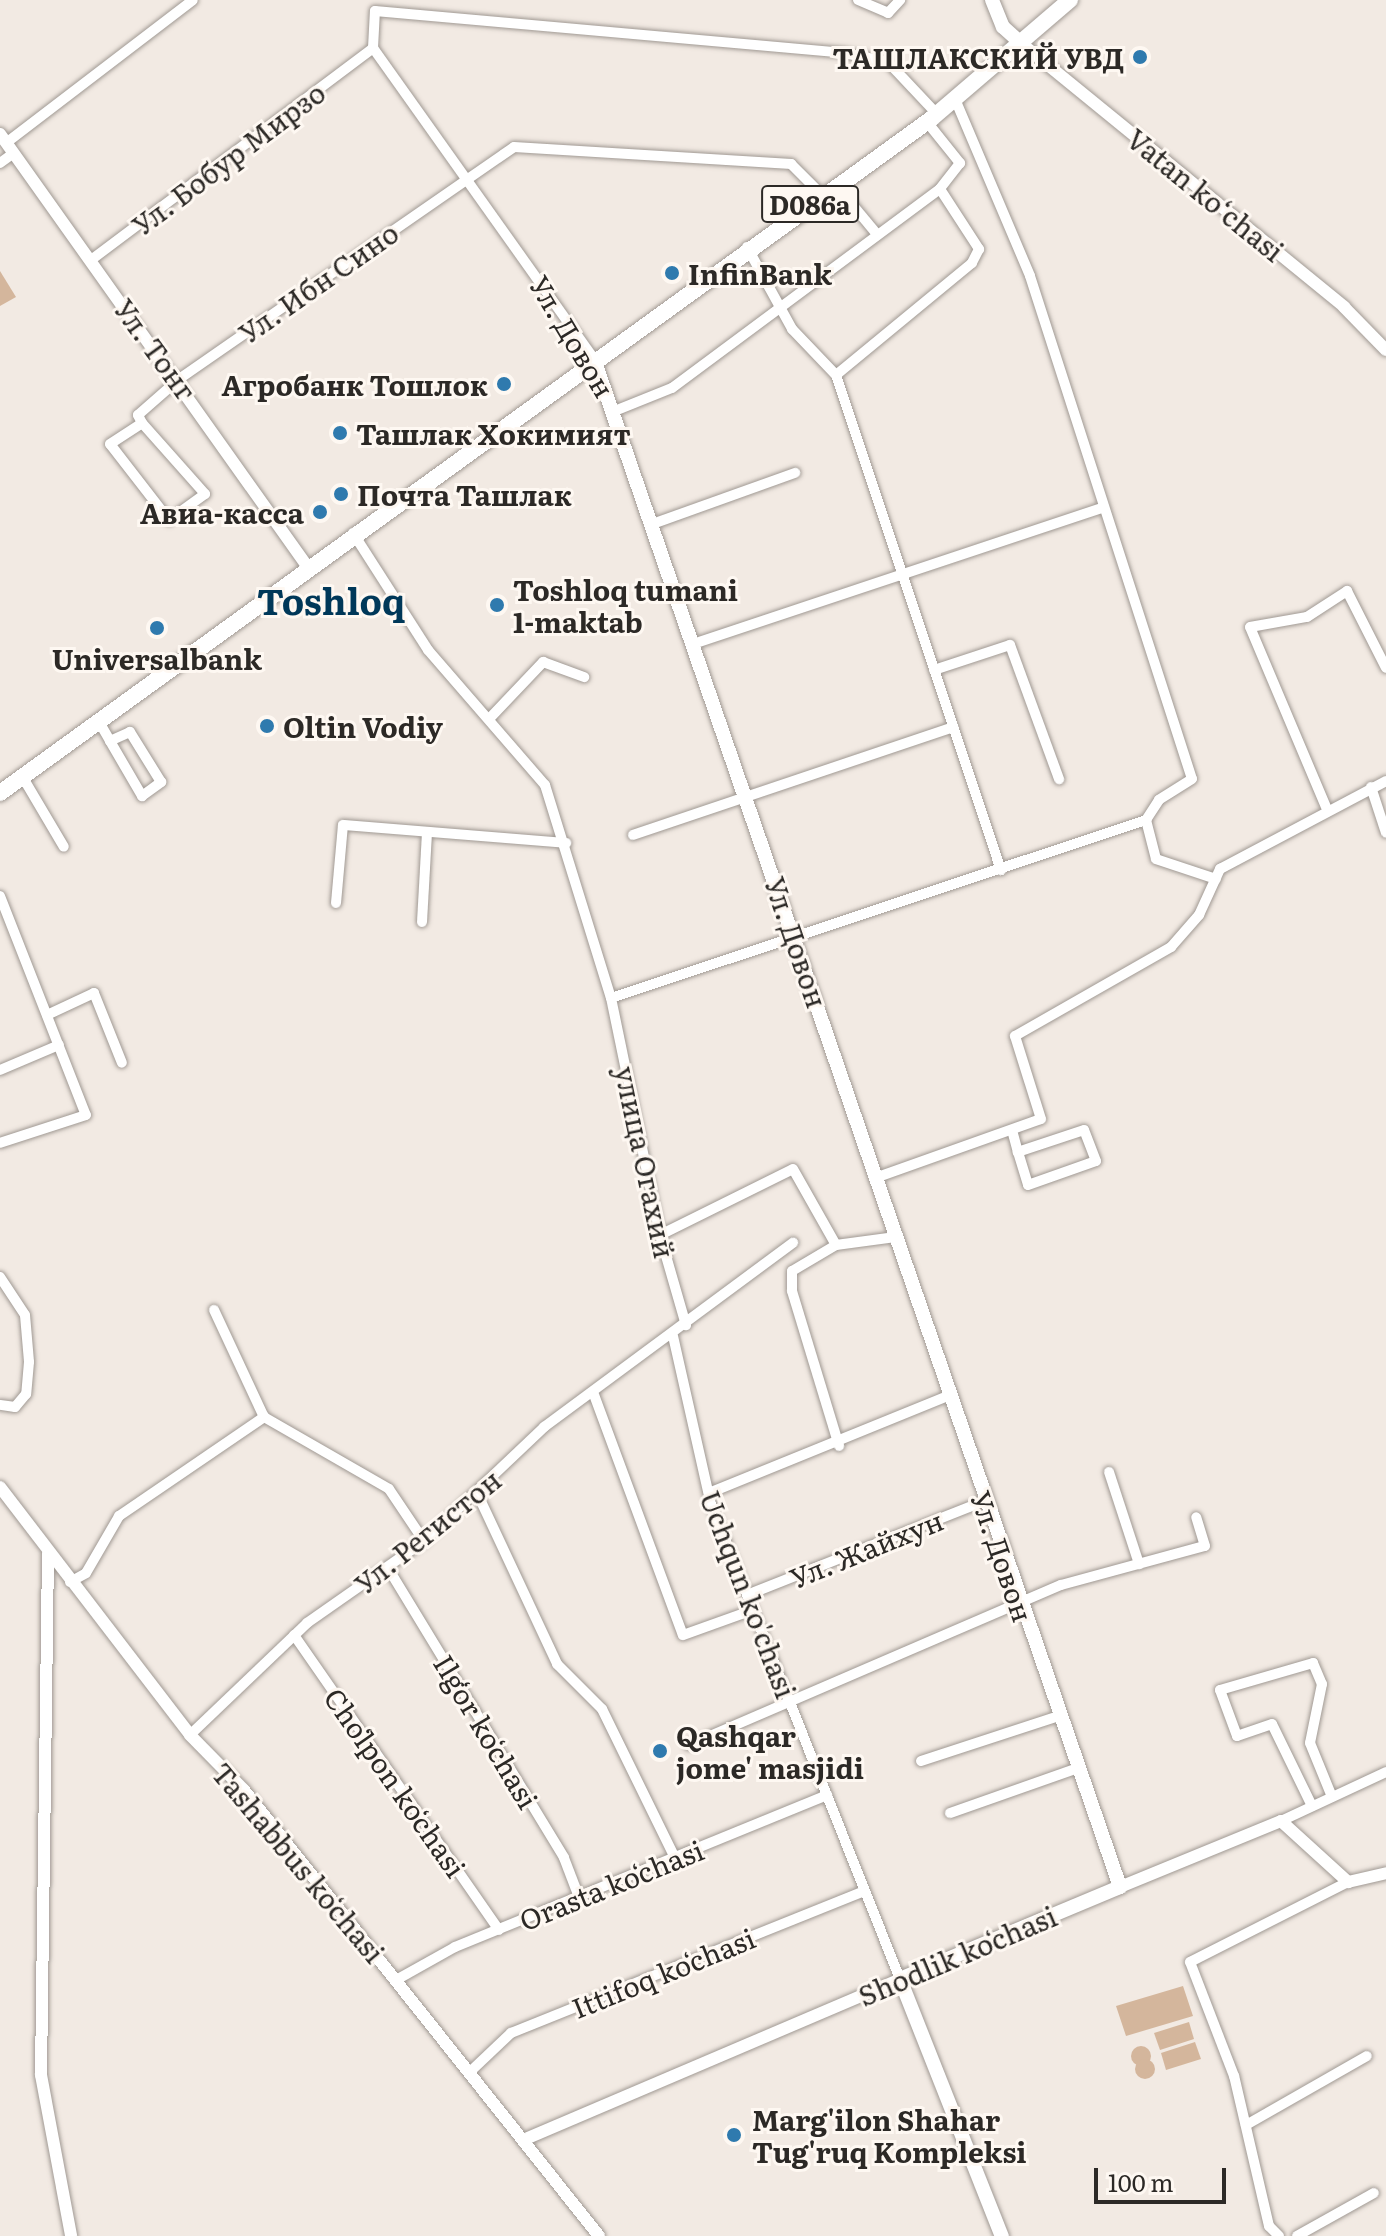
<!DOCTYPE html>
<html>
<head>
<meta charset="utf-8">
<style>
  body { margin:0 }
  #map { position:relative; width:1386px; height:2236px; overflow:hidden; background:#f2eae3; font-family:Literata,serif }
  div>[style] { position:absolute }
  .green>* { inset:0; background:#d4b69c }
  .round { border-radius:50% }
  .roads { filter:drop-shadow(0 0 2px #a09993) drop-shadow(0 0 2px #a09993) }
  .minor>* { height:10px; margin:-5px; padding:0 5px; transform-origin:5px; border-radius:5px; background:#fff }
  .tertiary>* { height:12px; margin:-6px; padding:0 6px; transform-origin:6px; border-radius:6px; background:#fff }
  .secondary>* { height:14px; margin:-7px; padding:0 7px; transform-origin:7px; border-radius:7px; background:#fff }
  .primary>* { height:16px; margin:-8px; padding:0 8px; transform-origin:8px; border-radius:8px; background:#fff }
  .dots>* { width:22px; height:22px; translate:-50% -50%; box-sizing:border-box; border:4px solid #fef8f2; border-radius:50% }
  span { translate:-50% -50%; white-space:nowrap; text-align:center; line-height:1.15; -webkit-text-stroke:6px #fef8f2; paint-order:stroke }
  .shield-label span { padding:2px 6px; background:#fef8f2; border:2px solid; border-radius:6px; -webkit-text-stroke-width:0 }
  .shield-label { font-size:26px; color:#2c2926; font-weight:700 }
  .poi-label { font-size:28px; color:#2c2926; font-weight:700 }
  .right { translate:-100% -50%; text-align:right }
  .left { translate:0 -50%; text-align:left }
  .street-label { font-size:28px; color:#2c2926 }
  .district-label { font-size:36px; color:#003859; font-weight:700 }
  .scale { position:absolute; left:1094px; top:2168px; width:132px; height:36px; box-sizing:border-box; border:4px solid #2c2926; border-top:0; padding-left:10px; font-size:24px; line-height:28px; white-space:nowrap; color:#2c2926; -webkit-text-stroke:6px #fef8f2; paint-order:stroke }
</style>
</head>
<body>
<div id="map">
  <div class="green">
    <div style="clip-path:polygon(0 271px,16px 297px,0 306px)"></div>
    <div style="clip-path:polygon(1183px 1986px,1193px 2016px,1126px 2036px,1116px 2006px)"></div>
    <div style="clip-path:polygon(1189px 2022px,1194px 2039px,1160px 2050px,1154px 2033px)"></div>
    <div style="clip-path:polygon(1195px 2042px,1201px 2059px,1166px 2070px,1161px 2053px)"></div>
    <div class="round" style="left:1131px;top:2046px;width:20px;height:20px"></div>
    <div class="round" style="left:1135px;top:2059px;width:20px;height:20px"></div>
  </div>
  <div class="roads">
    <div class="minor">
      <div style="left:858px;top:0;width:33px;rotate:23deg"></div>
      <div style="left:888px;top:13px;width:18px;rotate:-47deg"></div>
      <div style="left:373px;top:48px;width:37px;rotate:-87deg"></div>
      <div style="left:375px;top:11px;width:471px;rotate:5.1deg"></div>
      <div style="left:844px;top:53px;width:45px;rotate:11.6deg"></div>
      <div style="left:888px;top:62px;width:71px;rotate:46.7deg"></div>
      <div style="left:955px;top:99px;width:192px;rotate:67deg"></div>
      <div style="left:1030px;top:276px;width:528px;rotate:72.15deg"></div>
      <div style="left:1192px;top:779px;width:39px;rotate:148deg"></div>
      <div style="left:1159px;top:800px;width:24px;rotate:123deg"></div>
      <div style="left:1146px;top:820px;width:40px;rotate:75.6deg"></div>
      <div style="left:1156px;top:859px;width:63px;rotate:18.4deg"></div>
      <div style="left:927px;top:122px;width:53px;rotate:51.2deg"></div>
      <div style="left:960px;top:163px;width:33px;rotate:128deg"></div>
      <div style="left:6px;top:143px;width:235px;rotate:-37.4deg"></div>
      <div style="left:0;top:163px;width:17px;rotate:-36deg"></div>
      <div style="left:836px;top:185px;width:62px;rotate:50.2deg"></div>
      <div style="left:747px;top:247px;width:94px;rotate:61.2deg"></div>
      <div style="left:792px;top:329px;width:64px;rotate:46.3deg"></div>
      <div style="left:836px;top:375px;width:522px;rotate:71.57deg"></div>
      <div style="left:91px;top:260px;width:353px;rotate:-36.9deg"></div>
      <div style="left:373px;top:48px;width:382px;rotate:54.6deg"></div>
      <div style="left:617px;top:410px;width:59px;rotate:-21.8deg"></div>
      <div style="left:672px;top:388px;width:334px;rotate:-36.6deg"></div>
      <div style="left:940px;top:189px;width:72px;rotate:57deg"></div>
      <div style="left:979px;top:249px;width:16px;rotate:117deg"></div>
      <div style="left:972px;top:263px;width:176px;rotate:140.5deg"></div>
      <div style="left:142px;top:423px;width:95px;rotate:48.4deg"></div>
      <div style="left:205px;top:494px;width:44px;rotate:144.2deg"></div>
      <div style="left:169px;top:520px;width:96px;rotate:-127.8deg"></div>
      <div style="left:110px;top:444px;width:38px;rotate:-33deg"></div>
      <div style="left:142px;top:423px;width:9px;rotate:-117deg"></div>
      <div style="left:138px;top:415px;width:55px;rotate:-41.3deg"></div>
      <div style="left:179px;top:379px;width:407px;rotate:-34.7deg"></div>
      <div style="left:514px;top:147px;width:278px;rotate:3.5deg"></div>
      <div style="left:791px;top:164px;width:44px;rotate:45deg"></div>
      <div style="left:655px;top:523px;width:149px;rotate:-19.7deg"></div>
      <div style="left:353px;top:533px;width:139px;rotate:57.3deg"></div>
      <div style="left:428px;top:650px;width:179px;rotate:49.1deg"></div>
      <div style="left:545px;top:785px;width:223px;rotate:72.8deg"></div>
      <div style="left:611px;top:998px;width:242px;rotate:78.3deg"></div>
      <div style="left:660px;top:1235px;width:94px;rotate:73.9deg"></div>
      <div style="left:696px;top:643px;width:430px;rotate:-18.4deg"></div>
      <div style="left:934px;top:670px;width:80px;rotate:-18.2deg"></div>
      <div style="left:1010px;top:645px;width:143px;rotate:69.9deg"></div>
      <div style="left:489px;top:719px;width:79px;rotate:-46.5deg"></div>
      <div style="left:543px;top:662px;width:44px;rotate:20.1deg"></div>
      <div style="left:98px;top:720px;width:24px;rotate:60deg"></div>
      <div style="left:110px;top:741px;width:64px;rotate:59.8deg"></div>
      <div style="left:142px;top:796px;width:24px;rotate:-36deg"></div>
      <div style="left:161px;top:782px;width:59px;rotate:-121.8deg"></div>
      <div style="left:130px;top:732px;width:22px;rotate:156deg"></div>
      <div style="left:22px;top:776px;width:82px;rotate:59.4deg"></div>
      <div style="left:1371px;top:787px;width:48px;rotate:71.9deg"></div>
      <div style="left:1326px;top:807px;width:195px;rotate:-112.9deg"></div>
      <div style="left:1250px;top:627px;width:58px;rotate:-10deg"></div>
      <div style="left:1307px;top:617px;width:48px;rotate:-33deg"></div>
      <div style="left:1347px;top:591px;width:86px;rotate:63.1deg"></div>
      <div style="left:633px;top:835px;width:338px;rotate:-18.6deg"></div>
      <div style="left:0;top:896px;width:235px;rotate:68.6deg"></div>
      <div style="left:86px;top:1115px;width:90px;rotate:162deg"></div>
      <div style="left:336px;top:903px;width:78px;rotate:-84.9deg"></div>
      <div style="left:343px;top:825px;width:224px;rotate:4.6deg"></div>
      <div style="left:422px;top:922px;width:89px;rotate:-86.8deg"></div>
      <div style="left:611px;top:998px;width:564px;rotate:-18.4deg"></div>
      <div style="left:47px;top:1015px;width:52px;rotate:-25.1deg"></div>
      <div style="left:94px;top:993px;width:75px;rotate:68.2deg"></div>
      <div style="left:0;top:1070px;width:64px;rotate:-23deg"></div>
      <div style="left:1012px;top:1130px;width:23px;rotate:75deg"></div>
      <div style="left:1018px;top:1152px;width:34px;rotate:73deg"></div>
      <div style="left:1028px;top:1185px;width:72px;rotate:-19.4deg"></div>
      <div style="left:1096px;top:1161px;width:33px;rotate:-111deg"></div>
      <div style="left:1084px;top:1130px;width:70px;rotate:161.6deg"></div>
      <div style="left:875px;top:1178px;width:176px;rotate:-19.6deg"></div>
      <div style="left:1041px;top:1119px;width:87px;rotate:-107.4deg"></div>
      <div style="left:1015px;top:1036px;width:180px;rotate:-29.7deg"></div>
      <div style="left:1171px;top:947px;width:43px;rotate:-48.8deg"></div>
      <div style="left:1199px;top:915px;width:51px;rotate:-65.5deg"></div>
      <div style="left:1220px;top:869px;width:188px;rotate:-27.9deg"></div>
      <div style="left:660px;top:1235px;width:148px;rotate:-26.4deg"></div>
      <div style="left:793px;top:1169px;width:87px;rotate:60.5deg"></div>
      <div style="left:836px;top:1245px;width:51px;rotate:149.4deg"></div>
      <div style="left:792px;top:1271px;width:20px;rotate:90deg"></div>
      <div style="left:792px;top:1291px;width:162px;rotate:73.1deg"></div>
      <div style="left:836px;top:1245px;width:60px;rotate:-7.7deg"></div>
      <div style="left:0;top:1277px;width:45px;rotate:56.7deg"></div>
      <div style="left:25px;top:1315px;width:47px;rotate:85.1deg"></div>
      <div style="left:29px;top:1362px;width:32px;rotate:95deg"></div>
      <div style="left:26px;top:1394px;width:17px;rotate:130deg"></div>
      <div style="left:15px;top:1407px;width:15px;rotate:-172deg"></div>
      <div style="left:214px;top:1310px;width:118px;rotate:65deg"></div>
      <div style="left:264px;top:1417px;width:144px;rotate:29.9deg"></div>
      <div style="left:389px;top:1489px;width:63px;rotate:56.1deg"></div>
      <div style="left:673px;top:1336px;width:172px;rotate:77.3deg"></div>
      <div style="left:711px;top:1504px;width:511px;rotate:68.3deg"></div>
      <div style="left:593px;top:1392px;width:259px;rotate:69.7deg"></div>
      <div style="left:683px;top:1635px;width:74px;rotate:-19.7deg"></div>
      <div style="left:1109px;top:1472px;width:97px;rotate:71.9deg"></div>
      <div style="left:709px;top:1493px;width:258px;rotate:-22.1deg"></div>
      <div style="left:478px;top:1495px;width:187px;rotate:64.9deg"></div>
      <div style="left:557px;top:1664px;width:64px;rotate:45deg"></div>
      <div style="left:602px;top:1709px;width:166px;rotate:63.9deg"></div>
      <div style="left:388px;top:1568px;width:339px;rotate:58.7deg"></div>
      <div style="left:564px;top:1858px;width:42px;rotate:69deg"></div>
      <div style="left:70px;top:1582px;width:18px;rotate:-29deg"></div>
      <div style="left:86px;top:1573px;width:66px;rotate:-59.9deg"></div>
      <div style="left:119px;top:1516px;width:176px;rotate:-34.3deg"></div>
      <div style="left:747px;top:1595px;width:255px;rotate:-21.6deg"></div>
      <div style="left:294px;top:1635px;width:359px;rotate:55.2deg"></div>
      <div style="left:190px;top:1735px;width:162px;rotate:-43.7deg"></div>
      <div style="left:307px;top:1623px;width:143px;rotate:-35deg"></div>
      <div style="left:424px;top:1541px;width:166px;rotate:-43.5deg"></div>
      <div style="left:544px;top:1427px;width:310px;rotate:-36.5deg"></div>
      <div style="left:689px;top:1745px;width:405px;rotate:-23.3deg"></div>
      <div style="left:1061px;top:1585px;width:149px;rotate:-15.2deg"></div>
      <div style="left:1205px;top:1546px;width:30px;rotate:-107deg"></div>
      <div style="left:921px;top:1761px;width:145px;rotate:-18.1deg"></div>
      <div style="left:1312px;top:1806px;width:91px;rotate:-116deg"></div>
      <div style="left:1272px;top:1724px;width:37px;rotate:161deg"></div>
      <div style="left:1237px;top:1736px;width:49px;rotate:-110.3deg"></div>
      <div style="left:1220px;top:1690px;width:97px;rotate:-16.2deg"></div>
      <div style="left:1313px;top:1663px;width:23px;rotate:67deg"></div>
      <div style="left:1322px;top:1684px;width:60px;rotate:101.5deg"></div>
      <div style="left:1310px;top:1743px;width:58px;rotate:67.8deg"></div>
      <div style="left:950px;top:1813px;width:136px;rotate:-19.4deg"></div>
      <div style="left:1281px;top:1821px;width:116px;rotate:-25deg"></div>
      <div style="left:398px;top:1979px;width:65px;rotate:-29.3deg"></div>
      <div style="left:455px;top:1947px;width:402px;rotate:-22.2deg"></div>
      <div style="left:472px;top:2070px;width:54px;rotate:-43.5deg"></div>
      <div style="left:511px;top:2033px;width:381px;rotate:-21.9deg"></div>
      <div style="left:1246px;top:2125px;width:139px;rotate:-29.7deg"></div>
      <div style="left:1279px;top:2236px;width:14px;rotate:-135deg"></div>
      <div style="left:1269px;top:2226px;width:154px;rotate:-103.1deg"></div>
      <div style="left:1234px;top:2076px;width:122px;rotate:-111.1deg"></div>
      <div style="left:1190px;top:1962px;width:177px;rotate:-26.9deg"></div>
      <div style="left:1297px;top:2236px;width:88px;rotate:-29.2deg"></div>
    </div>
    <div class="tertiary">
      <div style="left:1022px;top:44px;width:416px;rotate:39.2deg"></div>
      <div style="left:1344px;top:307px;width:60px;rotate:45.7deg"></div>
      <div style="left:0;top:134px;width:530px;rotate:54.6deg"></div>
      <div style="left:0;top:1487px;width:312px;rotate:52.5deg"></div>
      <div style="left:190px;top:1735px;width:77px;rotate:45.5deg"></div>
      <div style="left:244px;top:1790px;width:570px;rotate:51.48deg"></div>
      <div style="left:48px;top:1553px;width:522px;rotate:90.77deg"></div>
      <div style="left:41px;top:2075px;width:164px;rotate:79.4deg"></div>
      <div style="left:1120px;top:1887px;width:174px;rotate:-22.3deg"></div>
      <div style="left:1281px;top:1821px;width:91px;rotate:42.3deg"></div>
      <div style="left:1348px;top:1882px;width:39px;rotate:-13deg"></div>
      <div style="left:528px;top:2138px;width:405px;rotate:-23.1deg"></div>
    </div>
    <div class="secondary">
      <div style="left:992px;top:0;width:29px;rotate:68deg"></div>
      <div style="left:1003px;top:27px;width:25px;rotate:42deg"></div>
      <div style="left:594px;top:359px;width:1616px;rotate:71deg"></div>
      <div style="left:1120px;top:1887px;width:238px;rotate:157.3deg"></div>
      <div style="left:900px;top:1979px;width:277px;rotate:68.4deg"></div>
    </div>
    <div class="primary">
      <div style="left:0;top:793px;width:1149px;rotate:-35.9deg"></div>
      <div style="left:931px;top:119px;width:183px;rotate:-40.6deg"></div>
    </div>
  </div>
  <div class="dots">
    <div style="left:1140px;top:57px;background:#2f7aae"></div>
    <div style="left:672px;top:273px;background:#2f7aae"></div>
    <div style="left:504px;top:384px;background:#2f7aae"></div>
    <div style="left:340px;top:433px;background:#2f7aae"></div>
    <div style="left:341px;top:494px;background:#2f7aae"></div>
    <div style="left:320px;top:512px;background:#2f7aae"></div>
    <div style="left:497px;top:605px;background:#2f7aae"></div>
    <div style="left:157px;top:628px;background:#2f7aae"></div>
    <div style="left:267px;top:726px;background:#2f7aae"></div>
    <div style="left:660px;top:1751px;background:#2f7aae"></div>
    <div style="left:734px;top:2135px;background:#2f7aae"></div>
  </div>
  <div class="shield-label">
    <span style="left:810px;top:204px">D086a</span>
  </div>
  <div class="poi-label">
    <span class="right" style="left:1124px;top:57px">ТАШЛАКСКИЙ УВД</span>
    <span class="left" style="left:688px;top:273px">InfinBank</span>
    <span class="right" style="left:488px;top:384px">Агробанк Тошлок</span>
    <span class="left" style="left:356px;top:433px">Ташлак Хокимият</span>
    <span class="left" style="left:357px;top:494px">Почта Ташлак</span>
    <span class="right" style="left:304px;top:512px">Авиа-касса</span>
    <span class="left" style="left:513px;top:605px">Toshloq tumani<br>1-maktab</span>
    <span style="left:157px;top:658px">Universalbank</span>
    <span class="left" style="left:283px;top:726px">Oltin Vodiy</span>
    <span class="left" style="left:676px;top:1751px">Qashqar<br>jome' masjidi</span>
    <span class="left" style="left:752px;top:2135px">Marg'ilon Shahar<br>Tug'ruq Kompleksi</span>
  </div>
  <div class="street-label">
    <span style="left:228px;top:158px;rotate:-37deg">Ул. Бобур Мирзо</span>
    <span style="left:1206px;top:194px;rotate:39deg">Vatan ko‘chasi</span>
    <span style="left:318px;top:282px;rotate:-35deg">Ул. Ибн Сино</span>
    <span style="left:573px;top:336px;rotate:59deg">Ул. Довон</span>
    <span style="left:156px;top:349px;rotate:54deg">Ул. Тонг</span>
    <span style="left:797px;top:942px;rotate:71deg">Ул. Довон</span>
    <span style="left:646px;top:1162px;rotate:78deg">улица Огахий</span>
    <span style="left:427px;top:1531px;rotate:-39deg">Ул. Регистон</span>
    <span style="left:866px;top:1548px;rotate:-22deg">Ул. Жайхун</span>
    <span style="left:1003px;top:1556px;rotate:71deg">Ул. Довон</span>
    <span style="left:749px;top:1594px;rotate:69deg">Uchqun ko'chasi</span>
    <span style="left:487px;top:1731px;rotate:59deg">Ilgʻor koʻchasi</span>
    <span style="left:396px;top:1782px;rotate:55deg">Choʻlpon koʻchasi</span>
    <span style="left:299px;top:1862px;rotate:50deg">Tashabbus koʻchasi</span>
    <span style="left:611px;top:1884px;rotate:-22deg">Orasta koʻchasi</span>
    <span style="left:957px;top:1955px;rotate:-23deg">Shodlik koʻchasi</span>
    <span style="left:663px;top:1972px;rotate:-22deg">Ittifoq koʻchasi</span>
  </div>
  <div class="district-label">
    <span style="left:331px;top:600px">Toshloq</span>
  </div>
  <div class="scale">100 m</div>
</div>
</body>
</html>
